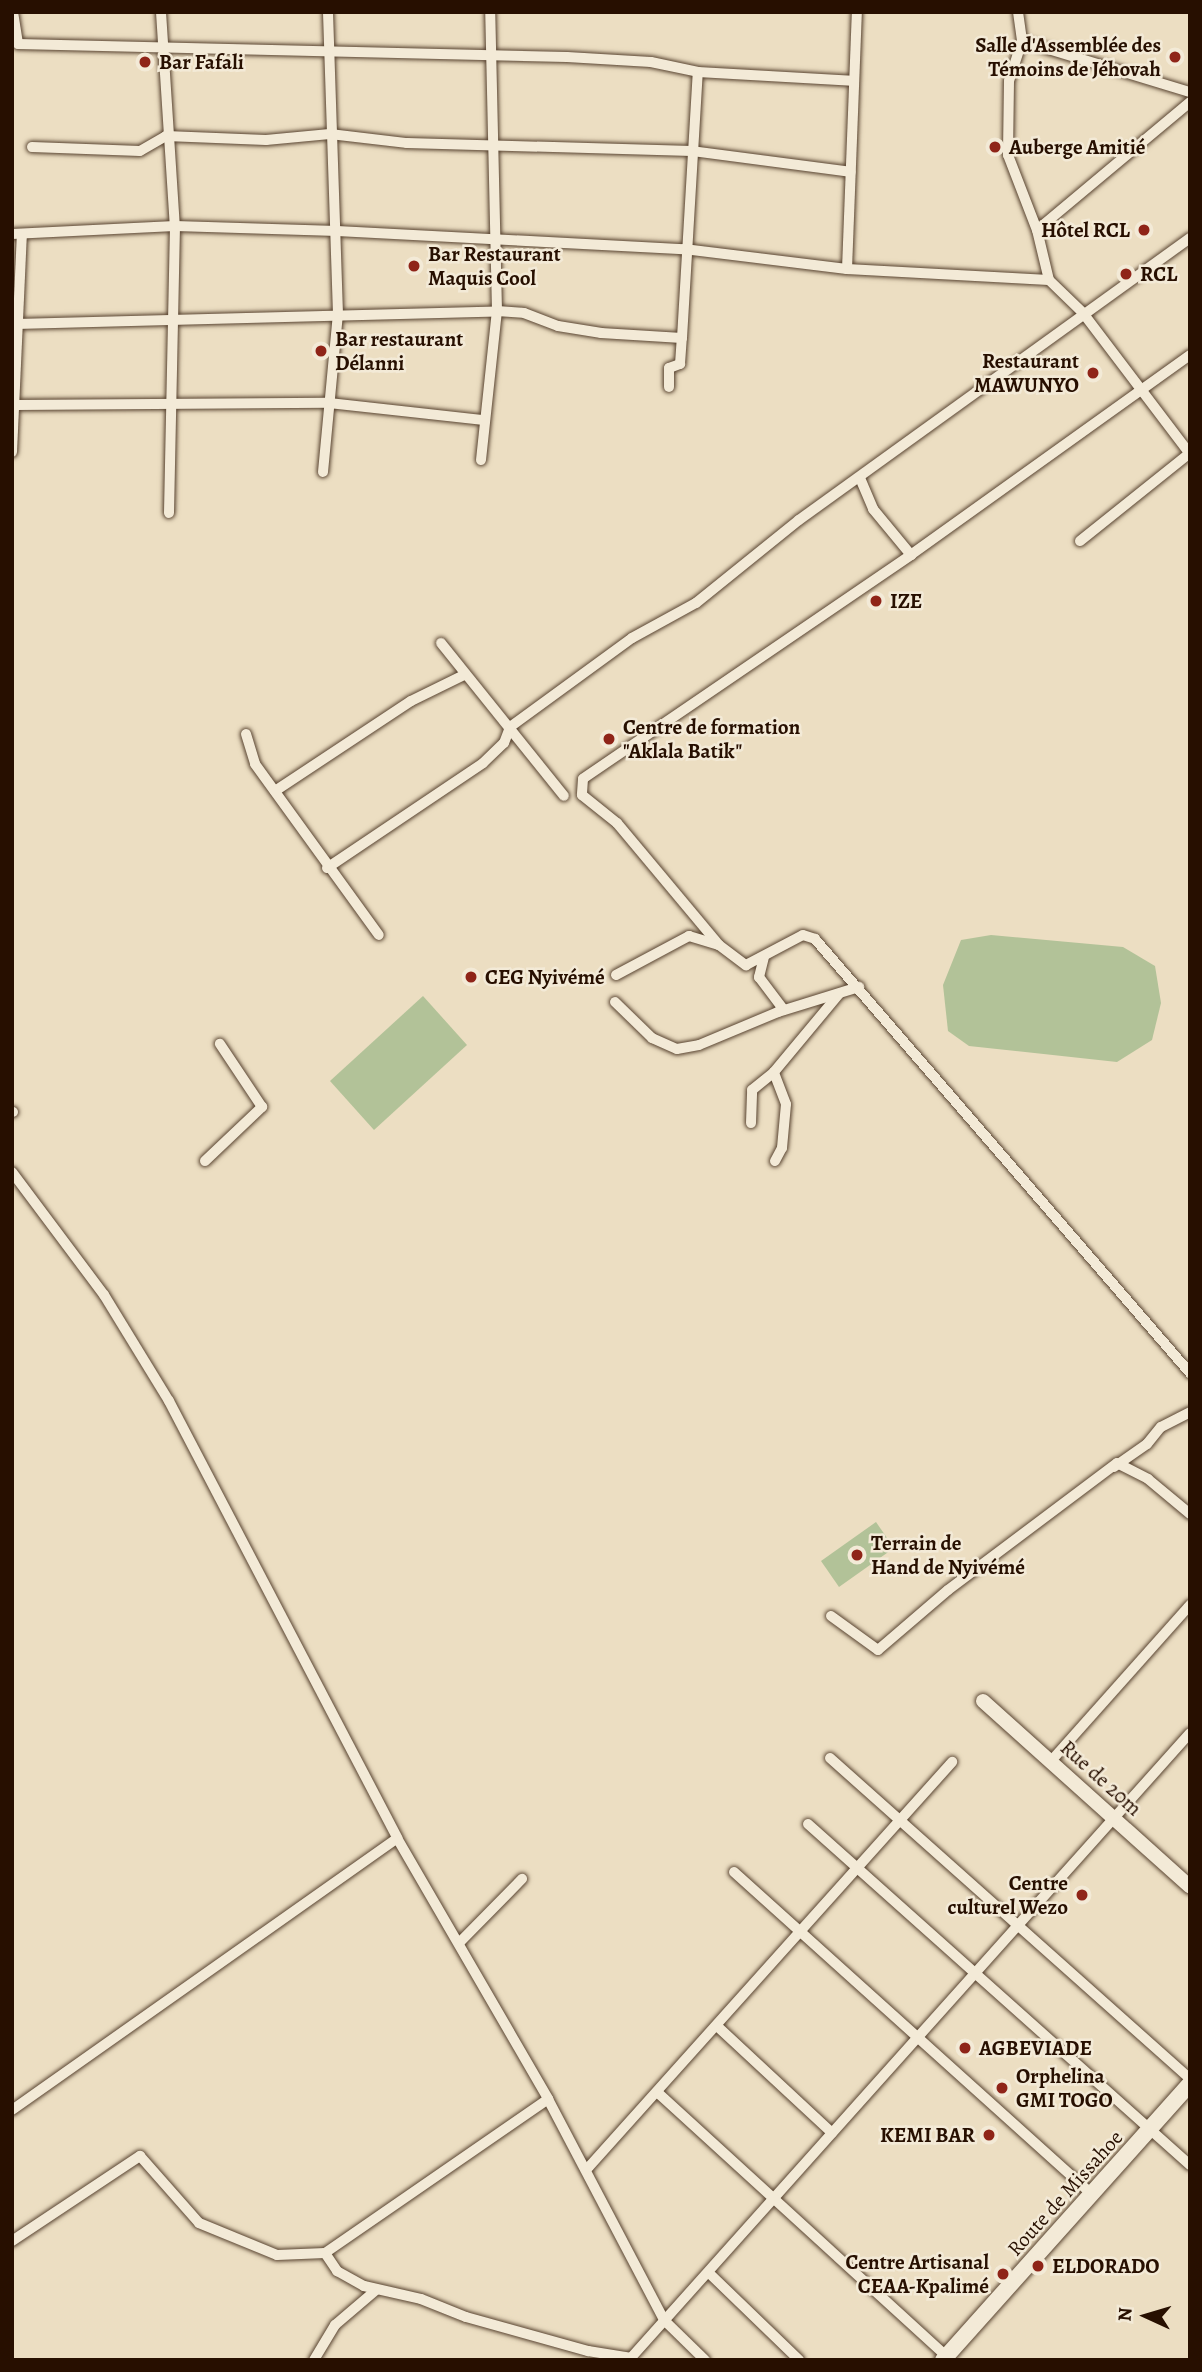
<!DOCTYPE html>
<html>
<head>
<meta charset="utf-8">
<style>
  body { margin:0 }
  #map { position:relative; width:1202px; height:2372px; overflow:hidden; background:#ecdec2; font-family:Alegreya,serif }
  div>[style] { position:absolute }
  .green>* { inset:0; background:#b2c298 }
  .roads { filter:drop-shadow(0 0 2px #584330) drop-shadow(0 0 2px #584330) }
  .minor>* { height:10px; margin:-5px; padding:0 5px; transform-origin:5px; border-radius:5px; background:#f3ead7 }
  .tertiary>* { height:14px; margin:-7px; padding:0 7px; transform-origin:7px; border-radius:7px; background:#f3ead7 }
  .secondary>* { height:16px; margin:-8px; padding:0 8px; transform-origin:8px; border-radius:8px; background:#f3ead7 }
  .dots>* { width:19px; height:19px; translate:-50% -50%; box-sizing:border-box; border:4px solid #f3ead7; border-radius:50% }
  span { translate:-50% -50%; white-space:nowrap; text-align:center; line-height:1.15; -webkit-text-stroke:5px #f3ead7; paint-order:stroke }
  .poi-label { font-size:21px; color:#270f00; font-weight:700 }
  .right { translate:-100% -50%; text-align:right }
  .left { translate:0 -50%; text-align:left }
  .street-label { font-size:21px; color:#270f00 }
  .frame { position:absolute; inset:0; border:14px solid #270f00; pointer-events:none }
  .north { position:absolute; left:1111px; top:2281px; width:70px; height:70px; -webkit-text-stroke:5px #f3ead7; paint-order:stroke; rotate:274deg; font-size:19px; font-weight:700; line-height:28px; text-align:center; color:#270f00 }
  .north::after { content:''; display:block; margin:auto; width:24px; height:32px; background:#270f00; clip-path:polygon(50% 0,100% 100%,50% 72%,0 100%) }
</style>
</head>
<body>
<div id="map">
  <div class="green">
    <div style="clip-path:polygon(991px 935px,1123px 947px,1155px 966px,1161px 1003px,1152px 1040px,1117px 1062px,969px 1046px,948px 1031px,943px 985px,961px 940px)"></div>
    <div style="clip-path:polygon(423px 996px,467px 1045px,374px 1130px,330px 1081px)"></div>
    <div style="clip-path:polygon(876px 1522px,894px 1548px,839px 1587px,821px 1561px)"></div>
  </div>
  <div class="roads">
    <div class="minor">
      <div style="left:13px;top:12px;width:32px;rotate:81deg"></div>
      <div style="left:18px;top:44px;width:549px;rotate:1.36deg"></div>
      <div style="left:567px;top:57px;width:84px;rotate:3.4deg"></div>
      <div style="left:651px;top:62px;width:48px;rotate:12deg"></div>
      <div style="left:698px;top:72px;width:154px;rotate:3.3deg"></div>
      <div style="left:161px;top:12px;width:214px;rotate:86.3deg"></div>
      <div style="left:175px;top:226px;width:287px;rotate:91.2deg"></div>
      <div style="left:1018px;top:12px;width:29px;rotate:82deg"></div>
      <div style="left:1022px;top:41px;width:42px;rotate:108deg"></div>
      <div style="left:1009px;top:81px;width:74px;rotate:90.8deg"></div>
      <div style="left:1008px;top:155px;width:80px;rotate:68.9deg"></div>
      <div style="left:1037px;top:230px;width:51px;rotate:76.5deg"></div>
      <div style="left:1022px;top:41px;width:176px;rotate:16.9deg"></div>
      <div style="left:32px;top:147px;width:108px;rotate:2.1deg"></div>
      <div style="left:140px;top:151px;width:30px;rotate:-30deg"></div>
      <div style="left:166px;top:136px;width:100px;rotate:2.3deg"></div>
      <div style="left:266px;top:140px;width:64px;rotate:-5.4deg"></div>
      <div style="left:330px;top:134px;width:78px;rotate:6.7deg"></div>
      <div style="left:407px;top:143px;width:285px;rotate:1.6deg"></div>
      <div style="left:692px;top:151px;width:160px;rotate:7.5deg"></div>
      <div style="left:1037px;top:230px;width:199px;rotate:-39.9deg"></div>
      <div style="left:12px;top:234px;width:163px;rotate:-2.8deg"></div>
      <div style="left:175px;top:226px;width:162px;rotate:1.8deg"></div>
      <div style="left:337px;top:231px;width:347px;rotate:3deg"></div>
      <div style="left:684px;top:249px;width:164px;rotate:7deg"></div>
      <div style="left:847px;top:269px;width:202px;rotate:3.1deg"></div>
      <div style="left:1049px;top:280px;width:47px;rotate:44.1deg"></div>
      <div style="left:1083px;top:313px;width:177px;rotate:52.8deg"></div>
      <div style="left:847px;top:269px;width:257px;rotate:-87.8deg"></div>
      <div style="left:16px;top:324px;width:481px;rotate:-1.5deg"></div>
      <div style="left:497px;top:311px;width:27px;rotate:4deg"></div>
      <div style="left:524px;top:313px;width:36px;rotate:21deg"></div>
      <div style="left:558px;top:326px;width:44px;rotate:9.2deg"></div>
      <div style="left:601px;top:333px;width:81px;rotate:3.5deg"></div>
      <div style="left:1190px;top:355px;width:343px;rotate:144.4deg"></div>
      <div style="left:911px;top:555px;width:397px;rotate:145.7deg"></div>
      <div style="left:583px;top:779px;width:16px;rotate:94deg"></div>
      <div style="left:582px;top:795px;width:45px;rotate:38.7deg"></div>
      <div style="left:617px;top:823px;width:159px;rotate:50.1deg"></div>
      <div style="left:719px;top:945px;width:34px;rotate:37deg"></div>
      <div style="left:746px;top:965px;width:64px;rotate:-27.8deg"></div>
      <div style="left:803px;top:935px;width:13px;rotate:18deg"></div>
      <div style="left:815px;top:939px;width:574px;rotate:49.17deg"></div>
      <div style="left:669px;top:387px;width:19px;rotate:-90deg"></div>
      <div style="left:669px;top:368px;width:12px;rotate:-20deg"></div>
      <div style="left:680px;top:364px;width:26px;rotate:-86deg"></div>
      <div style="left:682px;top:338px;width:266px;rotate:-86.6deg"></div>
      <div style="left:15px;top:405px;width:314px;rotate:-0.4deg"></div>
      <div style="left:329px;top:403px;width:156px;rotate:6.3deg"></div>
      <div style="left:12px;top:452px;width:218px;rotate:-87.4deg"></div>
      <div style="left:481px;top:460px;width:150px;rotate:-83.9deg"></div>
      <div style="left:497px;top:311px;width:299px;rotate:-91.3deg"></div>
      <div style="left:323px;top:472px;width:159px;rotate:-84.6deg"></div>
      <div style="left:338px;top:314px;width:302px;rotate:-91.9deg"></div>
      <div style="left:860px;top:478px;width:34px;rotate:67deg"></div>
      <div style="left:873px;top:509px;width:60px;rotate:50.4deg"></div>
      <div style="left:1080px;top:541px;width:141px;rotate:-38.7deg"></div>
      <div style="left:441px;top:643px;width:196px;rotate:51.2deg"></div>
      <div style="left:246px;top:734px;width:31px;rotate:73deg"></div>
      <div style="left:255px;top:764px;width:211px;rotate:54.1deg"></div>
      <div style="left:275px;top:791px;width:163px;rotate:-33.5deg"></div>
      <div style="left:411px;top:701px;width:59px;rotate:-26.1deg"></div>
      <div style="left:327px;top:868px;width:188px;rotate:-33.9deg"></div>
      <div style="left:483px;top:763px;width:29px;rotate:-44deg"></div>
      <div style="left:504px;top:743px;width:17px;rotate:-69deg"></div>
      <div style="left:510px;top:727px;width:151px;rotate:-36.1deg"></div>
      <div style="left:632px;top:638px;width:73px;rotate:-28.7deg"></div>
      <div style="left:696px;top:603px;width:132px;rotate:-38.9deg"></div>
      <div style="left:799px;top:520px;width:482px;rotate:-35.8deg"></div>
      <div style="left:764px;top:957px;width:21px;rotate:104deg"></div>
      <div style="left:759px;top:977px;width:41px;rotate:52.9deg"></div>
      <div style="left:616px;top:975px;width:83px;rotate:-28.1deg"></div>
      <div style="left:689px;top:936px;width:31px;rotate:17deg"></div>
      <div style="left:615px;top:1002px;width:52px;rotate:44.2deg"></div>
      <div style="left:652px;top:1038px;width:27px;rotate:24deg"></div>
      <div style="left:677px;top:1049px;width:22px;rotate:-10deg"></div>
      <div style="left:699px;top:1045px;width:86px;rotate:-22.7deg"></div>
      <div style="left:778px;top:1012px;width:85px;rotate:-17.2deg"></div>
      <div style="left:12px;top:1112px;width:1px"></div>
      <div style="left:751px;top:1123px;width:33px;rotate:-88deg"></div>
      <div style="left:752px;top:1090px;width:28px;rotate:-39deg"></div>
      <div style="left:205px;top:1161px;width:79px;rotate:-43.5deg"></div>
      <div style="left:262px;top:1107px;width:76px;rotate:-123.7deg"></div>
      <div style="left:775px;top:1161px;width:15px;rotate:-62deg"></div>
      <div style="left:782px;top:1148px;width:44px;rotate:-84.8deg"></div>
      <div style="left:786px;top:1104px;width:34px;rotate:-111deg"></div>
      <div style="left:774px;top:1072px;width:102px;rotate:-50.2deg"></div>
      <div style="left:12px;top:1172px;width:154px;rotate:53.2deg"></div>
      <div style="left:104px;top:1295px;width:124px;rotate:58.5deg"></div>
      <div style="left:169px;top:1401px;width:493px;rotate:62.4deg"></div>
      <div style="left:397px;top:1838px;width:302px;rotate:59.9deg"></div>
      <div style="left:548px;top:2099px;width:250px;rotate:62.3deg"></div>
      <div style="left:664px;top:2320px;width:57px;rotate:44.3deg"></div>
      <div style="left:1114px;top:1467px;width:40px;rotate:-34.9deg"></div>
      <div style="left:1147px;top:1444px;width:22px;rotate:-51deg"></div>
      <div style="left:1161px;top:1427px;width:33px;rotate:-27deg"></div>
      <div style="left:831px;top:1616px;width:58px;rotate:35.9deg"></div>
      <div style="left:878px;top:1650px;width:92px;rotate:-40.6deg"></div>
      <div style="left:948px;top:1590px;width:211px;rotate:-36.9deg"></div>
      <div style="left:1117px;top:1463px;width:35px;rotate:27deg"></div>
      <div style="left:1148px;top:1479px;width:55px;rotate:39.8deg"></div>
      <div style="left:830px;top:1758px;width:482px;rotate:41.7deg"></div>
      <div style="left:1051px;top:1761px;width:209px;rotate:-48.3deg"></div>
      <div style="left:808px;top:1824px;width:512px;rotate:41.75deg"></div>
      <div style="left:734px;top:1872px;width:482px;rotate:42deg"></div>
      <div style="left:459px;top:1943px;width:90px;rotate:-45.5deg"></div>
      <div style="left:717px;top:2026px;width:157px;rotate:42.9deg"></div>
      <div style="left:657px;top:2092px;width:391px;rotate:42.4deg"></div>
      <div style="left:12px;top:2110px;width:471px;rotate:-35.2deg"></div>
      <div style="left:587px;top:2169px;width:547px;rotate:-48.11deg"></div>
      <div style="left:12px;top:2241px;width:154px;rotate:-33.6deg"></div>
      <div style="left:140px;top:2156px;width:89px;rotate:48.6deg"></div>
      <div style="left:199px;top:2223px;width:84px;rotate:22.3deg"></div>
      <div style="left:277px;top:2255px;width:48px;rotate:-2.4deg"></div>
      <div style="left:325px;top:2253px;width:271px;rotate:-34.6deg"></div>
      <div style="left:325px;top:2253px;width:22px;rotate:56deg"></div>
      <div style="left:337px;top:2271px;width:31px;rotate:29deg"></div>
      <div style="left:364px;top:2286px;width:58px;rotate:12.8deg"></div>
      <div style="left:421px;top:2299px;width:48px;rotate:21.8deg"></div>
      <div style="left:466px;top:2317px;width:127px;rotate:15.6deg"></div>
      <div style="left:588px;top:2351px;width:44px;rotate:9.2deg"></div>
      <div style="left:710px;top:2274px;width:124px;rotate:44deg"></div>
      <div style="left:314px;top:2360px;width:41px;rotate:-59deg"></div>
      <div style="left:335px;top:2325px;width:54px;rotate:-40.5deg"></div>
      <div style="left:629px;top:2360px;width:841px;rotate:-48.18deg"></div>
    </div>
    <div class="tertiary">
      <div style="left:983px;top:1701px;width:278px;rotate:41.9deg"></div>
    </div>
    <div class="secondary">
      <div style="left:943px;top:2360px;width:370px;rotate:-48.2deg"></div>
    </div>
  </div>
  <div class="dots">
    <div style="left:1175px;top:57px;background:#8f2418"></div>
    <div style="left:145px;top:62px;background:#8f2418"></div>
    <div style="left:995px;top:147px;background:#8f2418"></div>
    <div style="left:1144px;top:230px;background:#8f2418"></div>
    <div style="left:414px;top:266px;background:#8f2418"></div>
    <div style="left:1126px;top:274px;background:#8f2418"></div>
    <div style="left:321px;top:351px;background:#8f2418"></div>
    <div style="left:1093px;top:373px;background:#8f2418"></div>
    <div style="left:876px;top:601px;background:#8f2418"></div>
    <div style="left:609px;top:739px;background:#8f2418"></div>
    <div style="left:471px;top:977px;background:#8f2418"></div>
    <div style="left:857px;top:1555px;background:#8f2418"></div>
    <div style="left:1082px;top:1895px;background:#8f2418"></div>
    <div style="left:965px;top:2048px;background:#8f2418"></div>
    <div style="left:1002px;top:2088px;background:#8f2418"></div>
    <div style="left:989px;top:2135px;background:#8f2418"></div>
    <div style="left:1038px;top:2266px;background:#8f2418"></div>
    <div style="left:1003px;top:2274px;background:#8f2418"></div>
  </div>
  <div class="poi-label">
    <span class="right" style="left:1161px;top:57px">Salle d'Assemblée des<br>Témoins de Jéhovah</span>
    <span class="left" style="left:159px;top:62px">Bar Fafali</span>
    <span class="left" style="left:1009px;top:147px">Auberge Amitié</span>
    <span class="right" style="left:1130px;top:230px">Hôtel RCL</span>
    <span class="left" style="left:428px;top:266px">Bar Restaurant<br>Maquis Cool</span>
    <span class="left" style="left:1140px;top:274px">RCL</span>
    <span class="left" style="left:335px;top:351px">Bar restaurant<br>Délanni</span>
    <span class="right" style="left:1079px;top:373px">Restaurant<br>MAWUNYO</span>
    <span class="left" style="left:890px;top:601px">IZE</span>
    <span class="left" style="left:623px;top:739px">Centre de formation<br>"Aklala Batik"</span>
    <span class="left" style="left:485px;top:977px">CEG Nyivémé</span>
    <span class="left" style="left:871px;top:1555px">Terrain de<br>Hand de Nyivémé</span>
    <span class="right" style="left:1068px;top:1895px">Centre<br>culturel Wezo</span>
    <span class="left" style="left:979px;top:2048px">AGBEVIADE</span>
    <span class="left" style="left:1016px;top:2088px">Orphelina<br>GMI TOGO</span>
    <span class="right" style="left:975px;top:2135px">KEMI BAR</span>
    <span class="right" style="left:989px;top:2274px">Centre Artisanal<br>CEAA-Kpalimé</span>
    <span class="left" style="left:1052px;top:2266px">ELDORADO</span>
  </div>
  <div class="street-label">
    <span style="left:1101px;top:1778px;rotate:42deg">Rue de 20m</span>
    <span style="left:1065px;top:2193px;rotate:-48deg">Route de Missahoe</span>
  </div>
  <div class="frame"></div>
  <div class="north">N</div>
</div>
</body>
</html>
